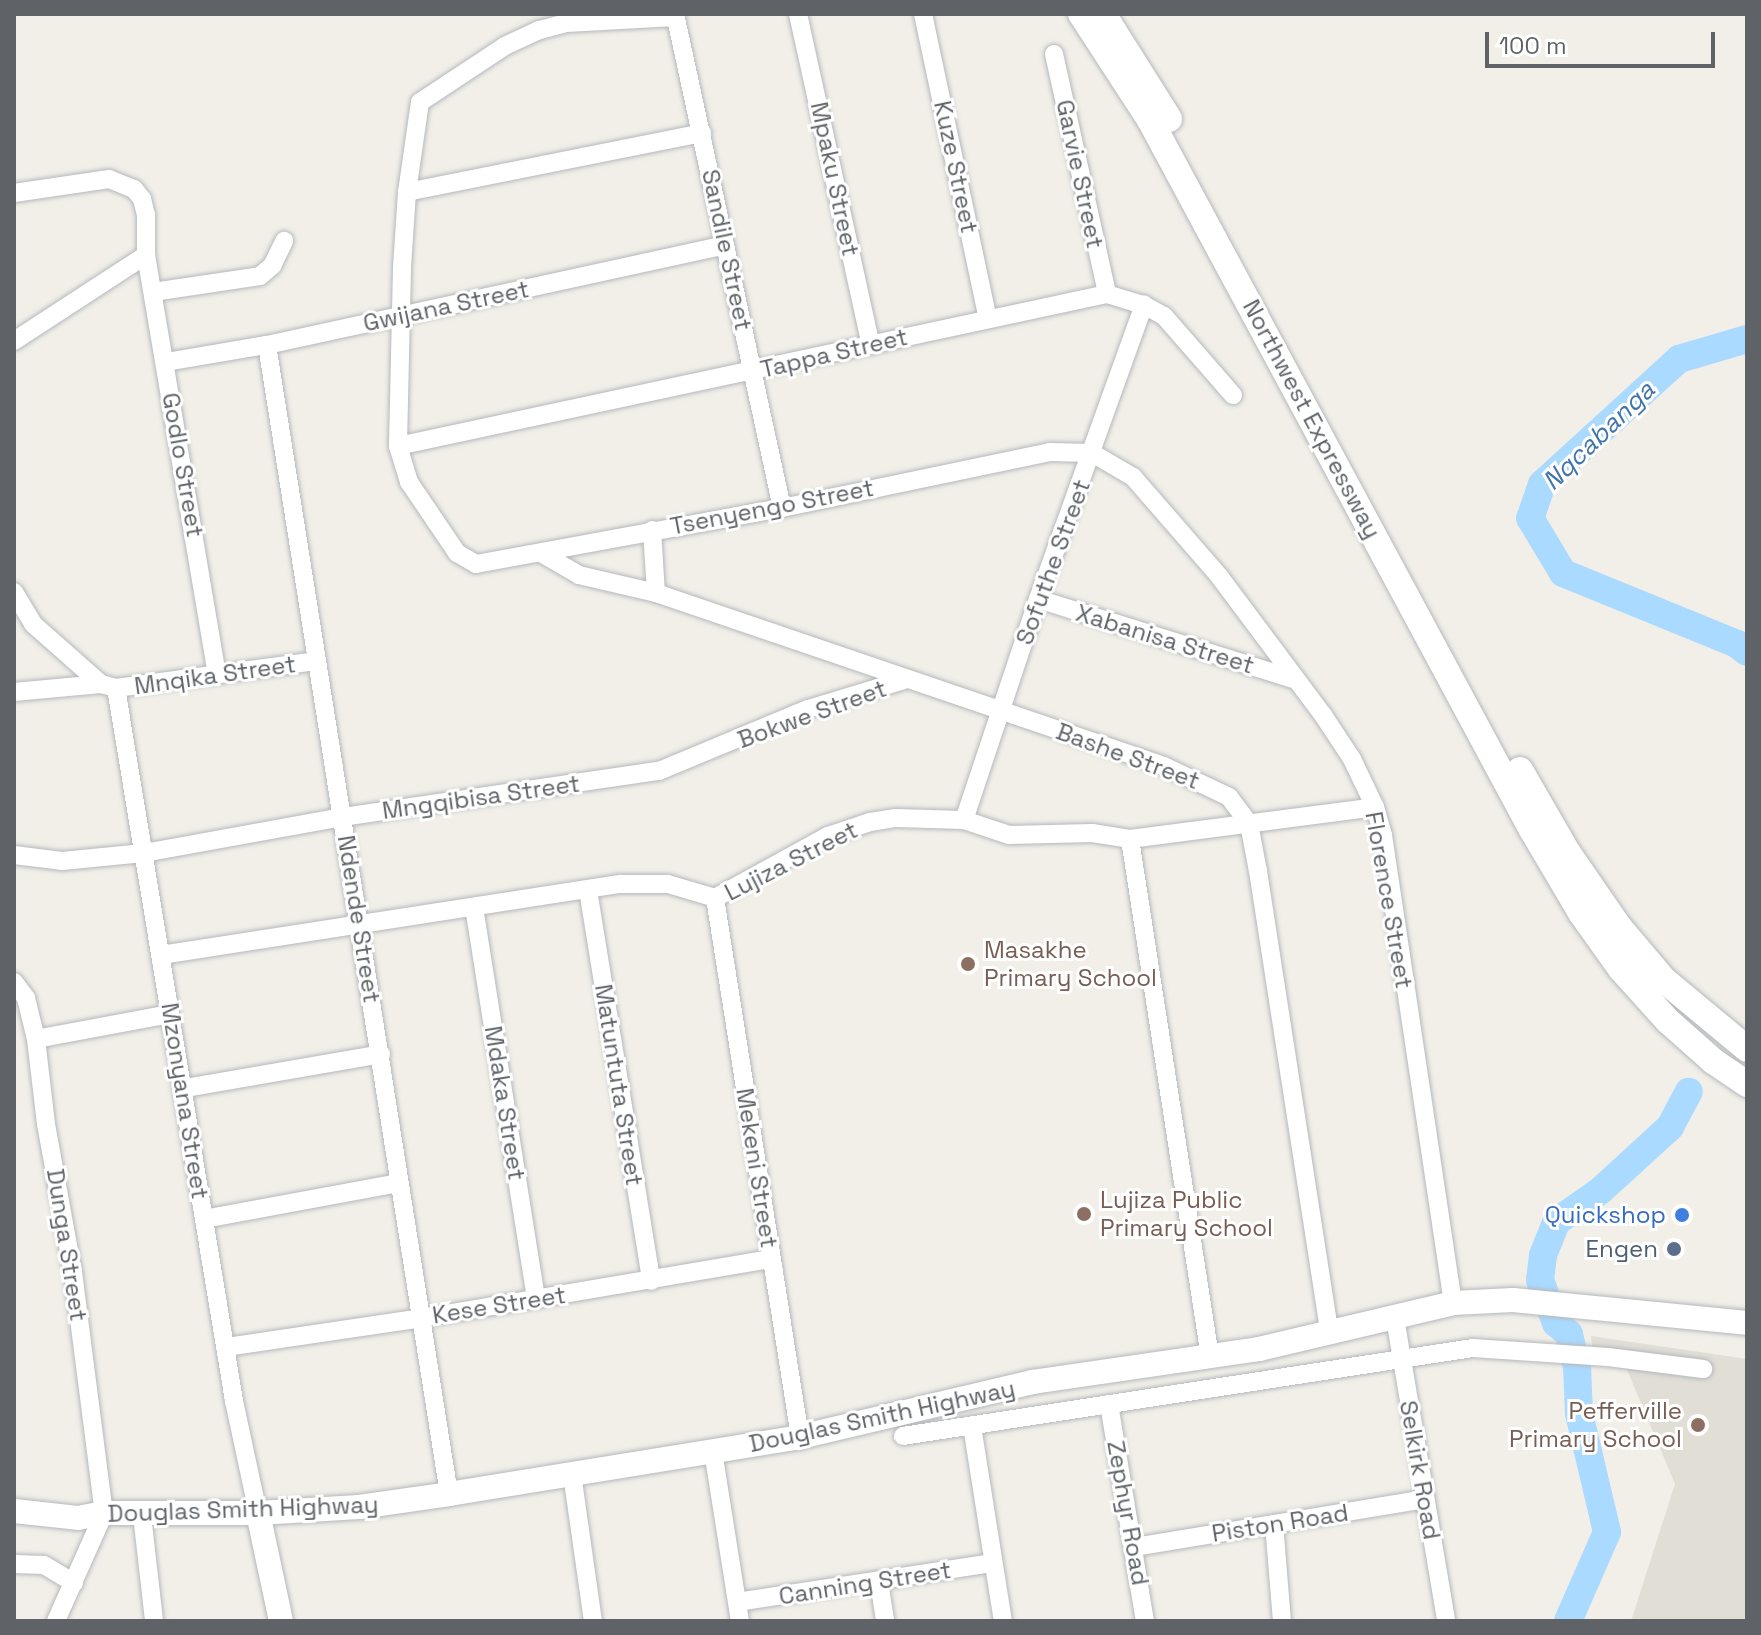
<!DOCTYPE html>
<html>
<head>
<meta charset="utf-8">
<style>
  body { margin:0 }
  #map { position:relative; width:1761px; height:1635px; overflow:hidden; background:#f1efe8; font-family:"Space Grotesk",sans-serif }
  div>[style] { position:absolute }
  .education>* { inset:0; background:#e1ded6 }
  .river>* { height:28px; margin:-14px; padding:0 14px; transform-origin:14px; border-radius:14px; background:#aadaff }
  .roads { filter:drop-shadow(0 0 2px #b5b8bc) drop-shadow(0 0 2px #b5b8bc) }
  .minor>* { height:18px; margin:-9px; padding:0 9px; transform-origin:9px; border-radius:9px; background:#fff }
  .tertiary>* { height:24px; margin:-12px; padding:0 12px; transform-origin:12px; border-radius:12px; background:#fff }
  .secondary>* { height:26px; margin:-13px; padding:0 13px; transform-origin:13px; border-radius:13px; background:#fff }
  .dots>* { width:22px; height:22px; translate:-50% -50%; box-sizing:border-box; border:4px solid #fff; border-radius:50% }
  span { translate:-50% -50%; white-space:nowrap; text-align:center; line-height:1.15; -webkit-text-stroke:6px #fff; paint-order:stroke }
  .street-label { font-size:24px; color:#5f6368 }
  .education-label { font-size:24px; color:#785e54 }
  .left { translate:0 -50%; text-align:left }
  .right { translate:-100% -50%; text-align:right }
  .shop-label { font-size:24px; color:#366cbe }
  .service-label { font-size:24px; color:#4e5e75 }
  .water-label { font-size:26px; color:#4174aa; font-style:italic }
  .frame { position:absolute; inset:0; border:16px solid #5f6368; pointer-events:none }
  .scale { position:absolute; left:1485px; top:32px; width:230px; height:36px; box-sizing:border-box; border:4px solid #5f6368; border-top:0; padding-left:10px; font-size:24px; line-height:28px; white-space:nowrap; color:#5f6368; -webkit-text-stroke:6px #fff; paint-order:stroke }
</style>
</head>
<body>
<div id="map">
  <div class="education">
    <div style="clip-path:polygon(1591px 1336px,1747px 1359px,1747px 1621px,1631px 1621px,1675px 1484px,1625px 1365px,1594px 1356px)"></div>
  </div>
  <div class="river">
    <div style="left:1747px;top:339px;width:71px;rotate:163.6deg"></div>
    <div style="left:1679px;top:359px;width:185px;rotate:137.6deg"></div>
    <div style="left:1542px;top:484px;width:36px;rotate:109deg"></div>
    <div style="left:1530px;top:518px;width:64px;rotate:59deg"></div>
    <div style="left:1563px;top:573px;width:188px;rotate:22.2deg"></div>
    <div style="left:1737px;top:644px;width:13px;rotate:39deg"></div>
    <div style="left:1568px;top:1621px;width:97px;rotate:-66.3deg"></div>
    <div style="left:1607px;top:1532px;width:121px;rotate:-103.3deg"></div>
    <div style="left:1579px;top:1414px;width:47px;rotate:-92.4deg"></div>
    <div style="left:1577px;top:1367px;width:34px;rotate:-104deg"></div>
    <div style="left:1569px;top:1334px;width:17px;rotate:-140deg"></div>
    <div style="left:1556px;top:1323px;width:46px;rotate:-110.4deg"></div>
    <div style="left:1540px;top:1280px;width:25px;rotate:-83deg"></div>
    <div style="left:1543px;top:1255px;width:35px;rotate:-68deg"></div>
    <div style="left:1556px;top:1222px;width:54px;rotate:-35.2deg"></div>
    <div style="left:1600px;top:1191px;width:95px;rotate:-42.4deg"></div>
    <div style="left:1670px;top:1127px;width:40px;rotate:-62deg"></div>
  </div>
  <div class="roads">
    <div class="minor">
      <div style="left:675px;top:14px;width:505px;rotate:77.78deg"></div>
      <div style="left:798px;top:14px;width:339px;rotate:77.6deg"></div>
      <div style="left:923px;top:14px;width:312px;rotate:78deg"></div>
      <div style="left:675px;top:17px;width:109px;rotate:176.8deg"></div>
      <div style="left:566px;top:23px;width:28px;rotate:165deg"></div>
      <div style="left:539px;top:30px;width:38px;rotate:155deg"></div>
      <div style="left:505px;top:46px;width:102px;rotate:146.6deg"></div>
      <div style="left:420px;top:102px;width:91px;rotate:98.2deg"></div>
      <div style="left:407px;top:192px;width:76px;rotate:93.8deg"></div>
      <div style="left:402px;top:268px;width:178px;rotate:91.3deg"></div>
      <div style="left:398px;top:446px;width:38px;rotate:73deg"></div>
      <div style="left:409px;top:482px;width:86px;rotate:55.9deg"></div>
      <div style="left:457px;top:553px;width:22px;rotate:30deg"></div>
      <div style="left:476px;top:564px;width:311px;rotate:-10.4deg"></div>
      <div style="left:782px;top:508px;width:274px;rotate:-11.8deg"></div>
      <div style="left:1050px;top:452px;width:42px;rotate:1.4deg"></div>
      <div style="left:1092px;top:453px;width:48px;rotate:30.3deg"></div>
      <div style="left:1133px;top:477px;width:131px;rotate:49deg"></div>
      <div style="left:1219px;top:576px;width:174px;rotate:53.2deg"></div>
      <div style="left:1323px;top:715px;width:53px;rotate:56.6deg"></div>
      <div style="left:1352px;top:759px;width:53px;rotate:64.4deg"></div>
      <div style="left:1375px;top:807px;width:29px;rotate:74deg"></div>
      <div style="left:1383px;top:835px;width:473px;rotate:81.5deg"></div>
      <div style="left:1054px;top:54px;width:246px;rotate:77.5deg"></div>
      <div style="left:407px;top:192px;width:301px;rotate:-11.3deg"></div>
      <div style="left:14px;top:193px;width:96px;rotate:-8.4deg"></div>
      <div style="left:109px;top:179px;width:27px;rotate:22deg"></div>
      <div style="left:134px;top:189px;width:13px;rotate:51deg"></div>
      <div style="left:142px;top:199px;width:16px;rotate:76deg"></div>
      <div style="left:146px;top:215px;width:40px;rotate:90deg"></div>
      <div style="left:146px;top:255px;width:425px;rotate:80.4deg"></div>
      <div style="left:153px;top:292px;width:108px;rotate:-8.5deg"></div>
      <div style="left:260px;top:276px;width:16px;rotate:-40deg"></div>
      <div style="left:272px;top:266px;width:28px;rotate:-64deg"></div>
      <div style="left:14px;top:341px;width:158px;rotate:-33.1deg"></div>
      <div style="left:267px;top:345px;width:1163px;rotate:81deg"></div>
      <div style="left:166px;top:362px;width:102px;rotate:-9.6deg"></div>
      <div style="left:267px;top:345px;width:469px;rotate:-12.3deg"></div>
      <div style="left:398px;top:446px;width:725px;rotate:-12.1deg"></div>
      <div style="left:1107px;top:294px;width:39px;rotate:17deg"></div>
      <div style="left:1144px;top:305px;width:23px;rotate:29deg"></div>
      <div style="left:1164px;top:316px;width:105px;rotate:48.9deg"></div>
      <div style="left:652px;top:530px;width:63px;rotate:86.4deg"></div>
      <div style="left:656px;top:593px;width:537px;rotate:18.81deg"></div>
      <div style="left:1164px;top:766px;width:72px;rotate:25.5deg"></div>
      <div style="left:1229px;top:797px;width:34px;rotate:53deg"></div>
      <div style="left:1249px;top:824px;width:48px;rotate:79.2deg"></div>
      <div style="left:1258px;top:871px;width:469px;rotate:81.2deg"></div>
      <div style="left:541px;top:553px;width:44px;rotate:30.1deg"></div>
      <div style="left:579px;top:575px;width:79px;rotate:13.2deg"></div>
      <div style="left:14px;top:592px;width:37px;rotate:59deg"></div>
      <div style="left:33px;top:624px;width:91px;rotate:41.4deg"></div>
      <div style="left:1038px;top:599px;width:267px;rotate:17.4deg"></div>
      <div style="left:116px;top:688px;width:723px;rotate:80.6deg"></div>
      <div style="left:234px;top:1401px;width:115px;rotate:77.9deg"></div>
      <div style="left:14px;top:692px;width:87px;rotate:-5.3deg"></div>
      <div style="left:101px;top:684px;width:16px;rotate:15deg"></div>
      <div style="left:116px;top:688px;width:201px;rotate:-7.7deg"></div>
      <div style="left:964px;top:820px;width:233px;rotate:-71.5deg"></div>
      <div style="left:1038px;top:599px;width:313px;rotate:-70.2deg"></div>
      <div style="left:1130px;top:839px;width:524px;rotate:81.22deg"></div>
      <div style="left:14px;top:855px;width:48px;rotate:7.1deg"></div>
      <div style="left:62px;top:861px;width:82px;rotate:-5.6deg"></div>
      <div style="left:144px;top:853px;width:201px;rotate:-10.3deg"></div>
      <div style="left:342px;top:817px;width:320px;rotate:-8.3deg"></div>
      <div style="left:659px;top:771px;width:161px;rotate:-22.6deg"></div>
      <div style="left:808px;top:709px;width:100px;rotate:-16.8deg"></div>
      <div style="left:588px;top:890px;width:396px;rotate:80.8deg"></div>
      <div style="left:715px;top:898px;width:546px;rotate:81.04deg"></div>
      <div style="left:474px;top:907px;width:397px;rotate:81deg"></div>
      <div style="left:161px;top:955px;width:466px;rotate:-8.8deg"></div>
      <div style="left:622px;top:884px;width:46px"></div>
      <div style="left:668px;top:884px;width:49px;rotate:16.6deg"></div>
      <div style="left:715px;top:898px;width:129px;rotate:-28.8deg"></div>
      <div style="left:828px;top:836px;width:44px;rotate:-18.4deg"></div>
      <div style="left:870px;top:822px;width:26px;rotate:-9deg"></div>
      <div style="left:896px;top:818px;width:68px;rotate:1.7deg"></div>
      <div style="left:964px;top:820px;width:47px;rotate:18.4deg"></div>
      <div style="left:1009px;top:835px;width:83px;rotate:-1.4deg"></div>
      <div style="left:1092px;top:833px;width:38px;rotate:9deg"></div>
      <div style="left:1130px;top:839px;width:247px;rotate:-7.4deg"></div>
      <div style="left:14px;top:982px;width:20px;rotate:53deg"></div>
      <div style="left:26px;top:998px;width:42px;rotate:76.3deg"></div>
      <div style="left:36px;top:1039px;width:86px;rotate:83.3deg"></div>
      <div style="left:46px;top:1124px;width:150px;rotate:79.7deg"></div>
      <div style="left:73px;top:1272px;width:243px;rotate:82.7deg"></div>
      <div style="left:104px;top:1513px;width:118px;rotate:114deg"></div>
      <div style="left:36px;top:1039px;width:136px;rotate:-10.6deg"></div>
      <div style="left:185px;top:1088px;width:199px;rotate:-9.8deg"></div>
      <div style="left:204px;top:1219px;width:198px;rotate:-10.5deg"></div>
      <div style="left:1395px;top:1318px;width:307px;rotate:80.4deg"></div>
      <div style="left:226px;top:1347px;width:198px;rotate:-8.4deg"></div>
      <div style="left:422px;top:1318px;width:354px;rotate:-9.6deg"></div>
      <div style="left:1109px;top:1404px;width:220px;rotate:80.6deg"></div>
      <div style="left:972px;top:1426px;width:197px;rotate:81deg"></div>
      <div style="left:903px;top:1436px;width:577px;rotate:-8.78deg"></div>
      <div style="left:1473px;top:1348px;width:135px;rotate:3.8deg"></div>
      <div style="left:1608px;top:1357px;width:96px;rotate:7.2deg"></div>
      <div style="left:713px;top:1451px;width:172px;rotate:81deg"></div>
      <div style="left:572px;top:1474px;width:148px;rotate:81.9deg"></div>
      <div style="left:142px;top:1515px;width:107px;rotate:83.5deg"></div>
      <div style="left:1274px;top:1524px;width:97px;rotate:85.3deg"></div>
      <div style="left:1135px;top:1547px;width:294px;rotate:-9.4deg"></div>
      <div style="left:14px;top:1564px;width:30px;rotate:2deg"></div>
      <div style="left:44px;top:1565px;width:35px;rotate:31deg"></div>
      <div style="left:879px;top:1582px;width:39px;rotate:81deg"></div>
      <div style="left:737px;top:1602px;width:259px;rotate:-8.7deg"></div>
    </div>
    <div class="tertiary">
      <div style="left:14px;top:1511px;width:64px;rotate:6.2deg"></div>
      <div style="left:78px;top:1518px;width:26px;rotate:-11deg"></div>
      <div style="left:104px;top:1513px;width:154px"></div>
      <div style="left:258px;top:1513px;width:101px;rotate:-3.4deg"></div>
      <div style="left:359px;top:1507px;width:91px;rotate:-8.2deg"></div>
      <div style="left:449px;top:1494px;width:356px;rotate:-9.2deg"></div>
      <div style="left:800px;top:1437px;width:239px;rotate:-13.3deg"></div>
      <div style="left:1033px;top:1382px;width:228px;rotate:-8.3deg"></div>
      <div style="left:1259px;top:1349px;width:199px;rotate:-13.3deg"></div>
      <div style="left:1453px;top:1303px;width:60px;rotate:-2.9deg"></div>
      <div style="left:1513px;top:1300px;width:235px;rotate:5.6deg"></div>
      <div style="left:258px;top:1513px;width:110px;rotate:78deg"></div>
    </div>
    <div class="secondary">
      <div style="left:1081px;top:14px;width:126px;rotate:56.9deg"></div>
      <div style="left:1150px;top:120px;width:806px;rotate:61.72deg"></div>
      <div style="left:1532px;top:830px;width:96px;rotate:59.4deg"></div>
      <div style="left:1581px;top:913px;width:69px;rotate:54.5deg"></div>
      <div style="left:1621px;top:969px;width:70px;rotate:47.9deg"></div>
      <div style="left:1668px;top:1021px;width:60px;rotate:41.6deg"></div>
      <div style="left:1713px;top:1061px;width:41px;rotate:34.1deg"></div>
      <div style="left:1103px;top:14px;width:124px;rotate:57.8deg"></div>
      <div style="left:1520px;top:770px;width:96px;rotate:60deg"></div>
      <div style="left:1568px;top:853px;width:90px;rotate:55.4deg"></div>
      <div style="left:1619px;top:927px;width:70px;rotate:49.7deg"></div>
      <div style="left:1664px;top:980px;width:108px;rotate:39.7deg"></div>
    </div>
  </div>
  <div class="dots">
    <div style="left:968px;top:964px;background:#8d6e63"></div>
    <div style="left:1084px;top:1214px;background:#8d6e63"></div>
    <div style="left:1682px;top:1215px;background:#3f7fe0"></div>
    <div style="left:1674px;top:1249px;background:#5c6f8a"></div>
    <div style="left:1698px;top:1425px;background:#8d6e63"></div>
  </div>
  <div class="street-label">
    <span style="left:956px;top:167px;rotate:78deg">Kuze Street</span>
    <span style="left:1080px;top:174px;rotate:78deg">Garvie Street</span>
    <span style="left:835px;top:179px;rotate:78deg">Mpaku Street</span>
    <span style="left:727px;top:250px;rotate:78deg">Sandile Street</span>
    <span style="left:446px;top:306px;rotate:-12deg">Gwijana Street</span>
    <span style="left:834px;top:353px;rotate:-13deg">Tappa Street</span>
    <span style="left:1312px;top:419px;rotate:62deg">Northwest Expressway</span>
    <span style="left:183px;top:465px;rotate:80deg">Godlo Street</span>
    <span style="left:772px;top:507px;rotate:-11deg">Tsenyengo Street</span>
    <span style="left:1053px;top:562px;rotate:-70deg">Sofuthe Street</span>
    <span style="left:1165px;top:639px;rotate:17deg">Xabanisa Street</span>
    <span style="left:215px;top:675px;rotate:-8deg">Mnqika Street</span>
    <span style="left:812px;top:714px;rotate:-20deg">Bokwe Street</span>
    <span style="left:1128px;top:756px;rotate:20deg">Bashe Street</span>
    <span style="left:481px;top:797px;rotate:-8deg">Mngqibisa Street</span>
    <span style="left:791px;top:861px;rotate:-27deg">Lujiza Street</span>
    <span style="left:1389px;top:900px;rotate:80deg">Florence Street</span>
    <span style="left:359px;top:919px;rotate:81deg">Ndende Street</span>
    <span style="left:619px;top:1085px;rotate:81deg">Matuntuta Street</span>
    <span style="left:185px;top:1101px;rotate:81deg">Mzonyana Street</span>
    <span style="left:505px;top:1103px;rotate:81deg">Mdaka Street</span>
    <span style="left:757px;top:1168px;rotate:81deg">Mekeni Street</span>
    <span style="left:67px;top:1245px;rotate:81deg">Dunga Street</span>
    <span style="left:499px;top:1305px;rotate:-9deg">Kese Street</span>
    <span style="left:882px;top:1416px;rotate:-12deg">Douglas Smith Highway</span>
    <span style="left:1420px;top:1470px;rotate:80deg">Selkirk Road</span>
    <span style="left:243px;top:1509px;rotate:-2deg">Douglas Smith Highway</span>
    <span style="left:1128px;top:1513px;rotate:80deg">Zephyr Road</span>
    <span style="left:1280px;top:1523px;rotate:-9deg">Piston Road</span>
    <span style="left:865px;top:1583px;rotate:-9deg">Canning Street</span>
  </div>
  <div class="education-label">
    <span class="left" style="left:984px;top:964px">Masakhe<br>Primary School</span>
    <span class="left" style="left:1100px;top:1214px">Lujiza Public<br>Primary School</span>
    <span class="right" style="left:1682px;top:1425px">Pefferville<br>Primary School</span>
  </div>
  <div class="shop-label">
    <span class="right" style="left:1666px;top:1215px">Quickshop</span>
  </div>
  <div class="service-label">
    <span class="right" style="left:1658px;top:1249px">Engen</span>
  </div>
  <div class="water-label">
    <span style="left:1599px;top:436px;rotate:-44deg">Nqcabanga</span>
  </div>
  <div class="frame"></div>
  <div class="scale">100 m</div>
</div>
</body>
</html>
